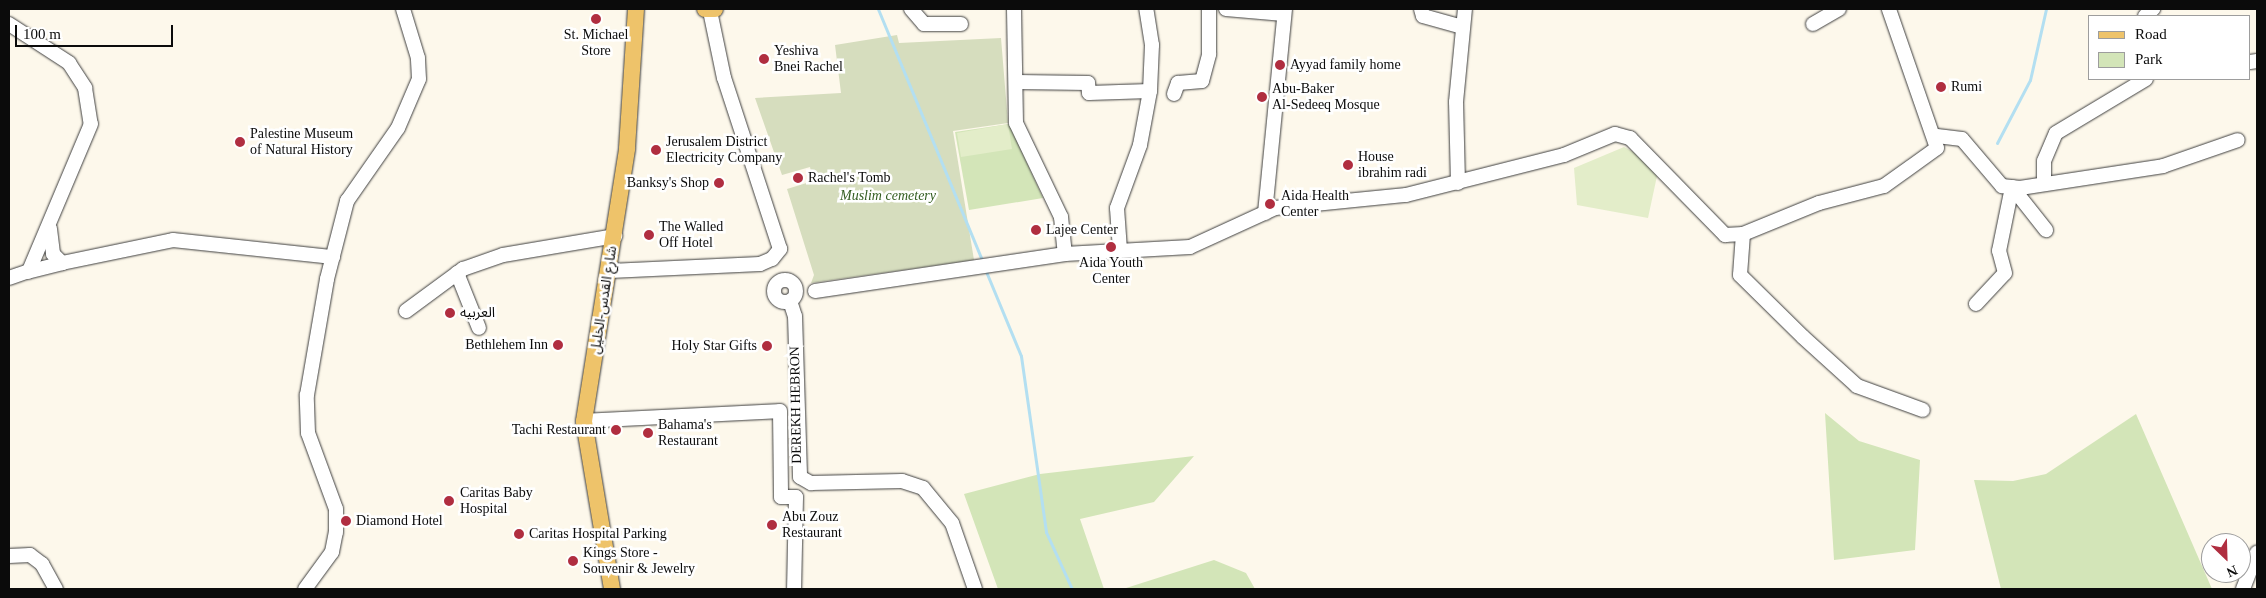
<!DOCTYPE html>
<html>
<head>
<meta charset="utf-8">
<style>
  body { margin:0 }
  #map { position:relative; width:2266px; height:598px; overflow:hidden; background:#fdf8eb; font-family:"Times New Roman","Noto Sans Arabic",serif }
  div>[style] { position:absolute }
  .green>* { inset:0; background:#d3e5b8 }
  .cemetery>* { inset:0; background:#d6ddbe }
  .pitch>* { inset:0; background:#e3edc9 }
  .stream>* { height:3px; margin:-1.5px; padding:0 1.5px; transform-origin:1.5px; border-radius:1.5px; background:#b3dff1 }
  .roads { filter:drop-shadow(0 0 1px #3e3e3e) drop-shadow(0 0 1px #3e3e3e) }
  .minor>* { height:14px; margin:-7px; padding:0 7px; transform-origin:7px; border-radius:7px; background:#fff }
  .minor>.ring { margin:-7px; padding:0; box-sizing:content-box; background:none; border:14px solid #fff; border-radius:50% }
  .major>* { height:16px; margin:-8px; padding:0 8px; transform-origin:8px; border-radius:8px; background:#eec36a }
  .dots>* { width:14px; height:14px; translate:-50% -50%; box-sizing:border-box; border:2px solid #fff; border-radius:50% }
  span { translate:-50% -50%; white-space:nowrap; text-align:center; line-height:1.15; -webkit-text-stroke:5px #fff; paint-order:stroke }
  .poi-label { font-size:14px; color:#0b0b0b }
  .left { translate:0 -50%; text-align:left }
  .right { translate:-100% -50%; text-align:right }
  .park-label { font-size:14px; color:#335d21; font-style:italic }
  .street-label { font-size:14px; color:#0b0b0b }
  .frame { position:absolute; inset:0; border:10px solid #0b0b0b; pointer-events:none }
  .legend { position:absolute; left:2088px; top:15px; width:162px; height:65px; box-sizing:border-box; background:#fff; border:1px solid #9d9d9d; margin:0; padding:6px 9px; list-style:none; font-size:15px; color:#0b0b0b }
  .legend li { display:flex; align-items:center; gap:10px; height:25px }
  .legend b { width:25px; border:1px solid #9d9d9d }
  .north { position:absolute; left:2201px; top:533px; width:50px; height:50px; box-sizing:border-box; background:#fff; border:1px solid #9d9d9d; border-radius:50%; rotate:156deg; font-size:14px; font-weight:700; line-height:20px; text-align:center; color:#0b0b0b }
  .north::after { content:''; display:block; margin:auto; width:18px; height:22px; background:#b02e40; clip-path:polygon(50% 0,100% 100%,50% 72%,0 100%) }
  .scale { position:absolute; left:15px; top:25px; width:158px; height:22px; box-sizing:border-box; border:2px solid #0b0b0b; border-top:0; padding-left:6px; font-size:15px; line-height:18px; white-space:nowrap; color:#0b0b0b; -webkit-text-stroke:4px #fff; paint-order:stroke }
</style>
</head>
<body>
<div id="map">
  <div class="green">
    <div style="clip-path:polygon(1009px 124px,1043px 198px,969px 210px,955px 132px)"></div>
    <div style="clip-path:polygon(1825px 413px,1859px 441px,1920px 460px,1915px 550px,1834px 560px)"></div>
    <div style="clip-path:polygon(2136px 414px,2212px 589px,2001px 589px,1974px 480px,2013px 481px,2046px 474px)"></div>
    <div style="clip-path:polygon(1194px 456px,1154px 502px,1080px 519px,1104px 589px,998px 589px,964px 494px,1040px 474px)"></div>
    <div style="clip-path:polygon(1214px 560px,1246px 573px,1255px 589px,1123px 589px)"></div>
  </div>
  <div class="cemetery">
    <div style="clip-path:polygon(897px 35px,899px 43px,1001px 38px,1008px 123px,953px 131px,974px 260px,811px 283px,814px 275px,787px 189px,813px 181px,810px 167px,782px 175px,755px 98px,841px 93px,835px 45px)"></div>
  </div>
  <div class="pitch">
    <div style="clip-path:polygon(1008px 124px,1012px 149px,961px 157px,957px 133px)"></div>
    <div style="clip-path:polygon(1624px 147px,1637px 154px,1657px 176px,1648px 218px,1577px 205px,1574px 168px)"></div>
  </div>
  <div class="stream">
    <div style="left:878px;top:9px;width:275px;rotate:67.5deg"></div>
    <div style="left:1997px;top:143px;width:71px;rotate:-62.4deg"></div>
    <div style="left:2030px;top:80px;width:73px;rotate:-77.3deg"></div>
    <div style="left:985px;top:269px;width:94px;rotate:67.5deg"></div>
    <div style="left:1021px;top:356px;width:178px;rotate:81.9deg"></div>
    <div style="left:1046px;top:532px;width:63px;rotate:65.5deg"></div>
  </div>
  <div class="roads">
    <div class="minor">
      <div style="left:911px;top:9px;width:20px;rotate:49deg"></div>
      <div style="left:924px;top:24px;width:37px"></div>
      <div style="left:1014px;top:9px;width:114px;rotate:89deg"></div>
      <div style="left:1016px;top:123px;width:104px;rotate:64.4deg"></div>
      <div style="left:1061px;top:217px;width:37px;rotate:84deg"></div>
      <div style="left:1065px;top:254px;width:125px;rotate:-3.2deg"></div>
      <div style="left:1190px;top:247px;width:94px;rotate:-24.6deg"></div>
      <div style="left:1275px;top:208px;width:132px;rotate:-5.7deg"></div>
      <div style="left:1406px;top:195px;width:163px;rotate:-14.2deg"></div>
      <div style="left:1564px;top:155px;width:55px;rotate:-22.4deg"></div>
      <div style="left:1615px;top:134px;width:16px;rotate:15deg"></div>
      <div style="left:1630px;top:138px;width:136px;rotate:45.6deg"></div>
      <div style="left:1725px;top:235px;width:18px;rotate:-3deg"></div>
      <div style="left:1743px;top:234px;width:82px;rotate:-22.2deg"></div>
      <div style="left:1819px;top:203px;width:67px;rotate:-14.7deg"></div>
      <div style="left:1884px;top:186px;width:65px;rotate:-35.6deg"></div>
      <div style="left:1937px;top:148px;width:147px;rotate:-109.1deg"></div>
      <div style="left:1226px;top:9px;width:58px;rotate:4.9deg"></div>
      <div style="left:1421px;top:9px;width:7px;rotate:74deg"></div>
      <div style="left:1423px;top:16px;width:41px;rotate:15.4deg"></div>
      <div style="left:2145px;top:16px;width:11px;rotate:-41deg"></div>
      <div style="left:9px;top:24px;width:72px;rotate:33deg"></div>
      <div style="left:69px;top:63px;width:30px;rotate:57deg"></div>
      <div style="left:85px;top:88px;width:36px;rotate:81deg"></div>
      <div style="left:91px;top:124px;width:160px;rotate:112.9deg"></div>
      <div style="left:29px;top:271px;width:21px;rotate:161deg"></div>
      <div style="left:1813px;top:24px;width:30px;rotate:-30deg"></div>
      <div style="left:2250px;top:62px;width:7px;rotate:-8deg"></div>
      <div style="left:1017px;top:82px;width:71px;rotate:0.8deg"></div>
      <div style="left:1088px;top:83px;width:10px;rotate:84deg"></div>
      <div style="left:1089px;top:93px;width:61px;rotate:-1.9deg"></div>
      <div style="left:1174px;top:94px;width:12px;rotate:-70deg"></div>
      <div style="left:1178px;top:83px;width:24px;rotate:-5deg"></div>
      <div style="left:1202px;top:81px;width:28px;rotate:-75deg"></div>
      <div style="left:1209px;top:54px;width:45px;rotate:-90deg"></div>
      <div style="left:1937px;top:136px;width:25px;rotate:7deg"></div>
      <div style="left:1962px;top:139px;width:62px;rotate:49.6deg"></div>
      <div style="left:2002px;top:186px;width:18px;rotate:6deg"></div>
      <div style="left:2020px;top:188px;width:145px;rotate:-8.7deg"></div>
      <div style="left:2163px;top:166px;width:79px;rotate:-19.1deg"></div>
      <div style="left:1458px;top:183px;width:81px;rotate:-91.4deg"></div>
      <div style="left:1456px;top:102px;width:93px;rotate:-84.5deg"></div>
      <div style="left:2044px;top:184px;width:23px;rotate:-90deg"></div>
      <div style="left:2044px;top:161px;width:30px;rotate:-67deg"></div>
      <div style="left:2056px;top:133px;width:105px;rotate:-31deg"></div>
      <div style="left:2012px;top:187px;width:55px;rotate:51.7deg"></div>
      <div style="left:1265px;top:213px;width:205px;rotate:-84.4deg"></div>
      <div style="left:50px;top:229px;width:25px;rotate:83deg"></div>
      <div style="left:53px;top:254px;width:13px;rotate:45deg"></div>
      <div style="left:62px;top:263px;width:113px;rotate:-11.7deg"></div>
      <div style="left:173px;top:240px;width:161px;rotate:6.1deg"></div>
      <div style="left:1743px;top:234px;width:41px;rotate:94.2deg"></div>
      <div style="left:1740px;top:275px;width:88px;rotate:44.5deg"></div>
      <div style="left:1803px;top:337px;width:73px;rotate:42.2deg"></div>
      <div style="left:1857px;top:386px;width:70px;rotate:20deg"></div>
      <div style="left:1120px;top:250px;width:42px;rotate:-94.1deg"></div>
      <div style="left:1117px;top:208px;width:67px;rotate:-69.9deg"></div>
      <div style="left:1140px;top:145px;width:55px;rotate:-79.5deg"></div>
      <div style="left:1150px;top:91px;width:46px;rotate:-87.5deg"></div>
      <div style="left:1152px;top:45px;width:36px;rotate:-99deg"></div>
      <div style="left:610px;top:271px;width:150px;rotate:-2.7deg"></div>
      <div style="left:760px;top:264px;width:13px;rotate:-23deg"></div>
      <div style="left:772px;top:259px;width:13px;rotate:-51deg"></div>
      <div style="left:780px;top:249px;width:180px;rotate:-108.1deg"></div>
      <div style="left:724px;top:78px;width:68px;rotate:-101.8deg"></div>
      <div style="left:27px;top:272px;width:36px;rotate:-14deg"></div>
      <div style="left:457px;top:273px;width:59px;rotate:68.2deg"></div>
      <div class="ring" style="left:774px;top:280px;width:8px;height:8px"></div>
      <div style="left:815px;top:291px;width:253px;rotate:-8.4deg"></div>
      <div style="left:790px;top:301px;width:16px;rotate:72deg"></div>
      <div style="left:795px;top:316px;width:161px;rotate:88.2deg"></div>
      <div style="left:800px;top:477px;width:13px;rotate:29deg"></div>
      <div style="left:811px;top:483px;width:91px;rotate:-1.3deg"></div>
      <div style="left:902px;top:481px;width:22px;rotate:18deg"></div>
      <div style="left:923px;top:488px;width:45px;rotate:50.4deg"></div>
      <div style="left:952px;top:523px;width:70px;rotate:70.8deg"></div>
      <div style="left:1976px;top:304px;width:42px;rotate:-46.9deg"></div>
      <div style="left:2005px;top:273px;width:23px;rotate:-105deg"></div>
      <div style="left:1999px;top:251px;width:65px;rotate:-78.5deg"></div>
      <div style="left:406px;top:311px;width:71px;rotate:-36.4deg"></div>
      <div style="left:463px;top:269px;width:42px;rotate:-19.3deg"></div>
      <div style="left:503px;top:255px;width:114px;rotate:-9.6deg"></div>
      <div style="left:584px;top:421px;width:196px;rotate:-2.9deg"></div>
      <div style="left:780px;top:411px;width:86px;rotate:89.3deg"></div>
      <div style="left:781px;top:497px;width:15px"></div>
      <div style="left:796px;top:497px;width:92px;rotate:91.2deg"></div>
      <div style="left:9px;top:556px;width:21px;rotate:-3deg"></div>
      <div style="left:30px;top:555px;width:15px;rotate:37deg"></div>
      <div style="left:42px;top:564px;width:29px;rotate:61deg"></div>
      <div style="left:305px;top:589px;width:46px;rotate:-53.9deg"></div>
      <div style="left:332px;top:552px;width:20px;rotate:-79deg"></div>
      <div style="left:336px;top:532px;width:23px;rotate:-90deg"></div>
      <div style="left:336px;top:509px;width:81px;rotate:-110.2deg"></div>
      <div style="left:308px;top:433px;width:38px;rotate:-92deg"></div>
      <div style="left:307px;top:395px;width:118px;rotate:-80.2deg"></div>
      <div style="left:327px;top:279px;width:81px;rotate:-75.6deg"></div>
      <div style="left:347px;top:201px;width:89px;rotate:-55.1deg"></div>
      <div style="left:398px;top:128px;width:53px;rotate:-66.8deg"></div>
      <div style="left:419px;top:79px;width:21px;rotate:-93deg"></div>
      <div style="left:418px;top:58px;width:51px;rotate:-107deg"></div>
      <div style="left:2243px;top:589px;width:39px;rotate:-69deg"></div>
    </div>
    <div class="major">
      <div style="left:705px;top:9px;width:10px"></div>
      <div style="left:612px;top:589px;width:170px;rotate:-99.5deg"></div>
      <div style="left:584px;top:421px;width:276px;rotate:-81deg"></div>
      <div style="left:627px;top:148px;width:139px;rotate:-86.3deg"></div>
    </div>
  </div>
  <div class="dots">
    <div style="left:596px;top:19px;background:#b02e40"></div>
    <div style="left:764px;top:59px;background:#b02e40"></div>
    <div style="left:1280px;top:65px;background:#b02e40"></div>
    <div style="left:1941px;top:87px;background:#b02e40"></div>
    <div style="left:1262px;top:97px;background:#b02e40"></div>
    <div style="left:240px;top:142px;background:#b02e40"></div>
    <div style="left:656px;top:150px;background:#b02e40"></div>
    <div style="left:1348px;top:165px;background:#b02e40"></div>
    <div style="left:798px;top:178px;background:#b02e40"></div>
    <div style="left:719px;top:183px;background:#b02e40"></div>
    <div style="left:1270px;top:204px;background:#b02e40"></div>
    <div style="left:1036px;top:230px;background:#b02e40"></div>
    <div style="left:649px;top:235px;background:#b02e40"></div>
    <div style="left:1111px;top:247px;background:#b02e40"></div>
    <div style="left:450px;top:313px;background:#b02e40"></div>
    <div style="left:558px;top:345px;background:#b02e40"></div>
    <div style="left:767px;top:346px;background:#b02e40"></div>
    <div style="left:616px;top:430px;background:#b02e40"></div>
    <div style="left:648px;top:433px;background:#b02e40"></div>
    <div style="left:449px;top:501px;background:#b02e40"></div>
    <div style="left:346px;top:521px;background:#b02e40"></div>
    <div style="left:772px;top:525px;background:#b02e40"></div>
    <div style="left:519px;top:534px;background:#b02e40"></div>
    <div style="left:573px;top:561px;background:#b02e40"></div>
  </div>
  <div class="poi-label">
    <span style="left:596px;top:43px">St. Michael<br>Store</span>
    <span class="left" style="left:774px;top:59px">Yeshiva<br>Bnei Rachel</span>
    <span class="left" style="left:1290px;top:65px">Ayyad family home</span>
    <span class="left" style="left:1951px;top:87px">Rumi</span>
    <span class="left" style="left:1272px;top:97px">Abu-Baker<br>Al-Sedeeq Mosque</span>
    <span class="left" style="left:250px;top:142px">Palestine Museum<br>of Natural History</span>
    <span class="left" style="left:666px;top:150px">Jerusalem District<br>Electricity Company</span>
    <span class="left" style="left:1358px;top:165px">House<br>ibrahim radi</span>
    <span class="left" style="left:808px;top:178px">Rachel's Tomb</span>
    <span class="right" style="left:709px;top:183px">Banksy's Shop</span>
    <span class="left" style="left:1281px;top:204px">Aida Health<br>Center</span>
    <span class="left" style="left:659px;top:235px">The Walled<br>Off Hotel</span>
    <span class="left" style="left:1046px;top:230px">Lajee Center</span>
    <span style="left:1111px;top:271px">Aida Youth<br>Center</span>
    <span class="left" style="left:460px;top:313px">العربيه</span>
    <span class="right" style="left:548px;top:345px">Bethlehem Inn</span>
    <span class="right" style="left:757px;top:346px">Holy Star Gifts</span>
    <span class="left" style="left:658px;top:433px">Bahama's<br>Restaurant</span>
    <span class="right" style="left:606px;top:430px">Tachi Restaurant</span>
    <span class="left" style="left:460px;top:501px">Caritas Baby<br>Hospital</span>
    <span class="left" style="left:782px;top:525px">Abu Zouz<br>Restaurant</span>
    <span class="left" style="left:356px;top:521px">Diamond Hotel</span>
    <span class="left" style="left:529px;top:534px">Caritas Hospital Parking</span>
    <span class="left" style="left:583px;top:561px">Kings Store -<br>Souvenir &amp; Jewelry</span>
  </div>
  <div class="park-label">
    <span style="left:888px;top:196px">Muslim cemetery</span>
  </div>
  <div class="street-label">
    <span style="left:604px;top:300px;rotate:-81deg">شارع القدس-الخليل</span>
    <span style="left:796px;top:405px;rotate:-91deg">DEREKH HEBRON</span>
  </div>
  <div class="frame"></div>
  <ul class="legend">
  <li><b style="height:6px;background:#eec36a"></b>Road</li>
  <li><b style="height:14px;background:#d3e5b8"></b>Park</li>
  </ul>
  <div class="north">N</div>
  <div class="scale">100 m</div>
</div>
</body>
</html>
